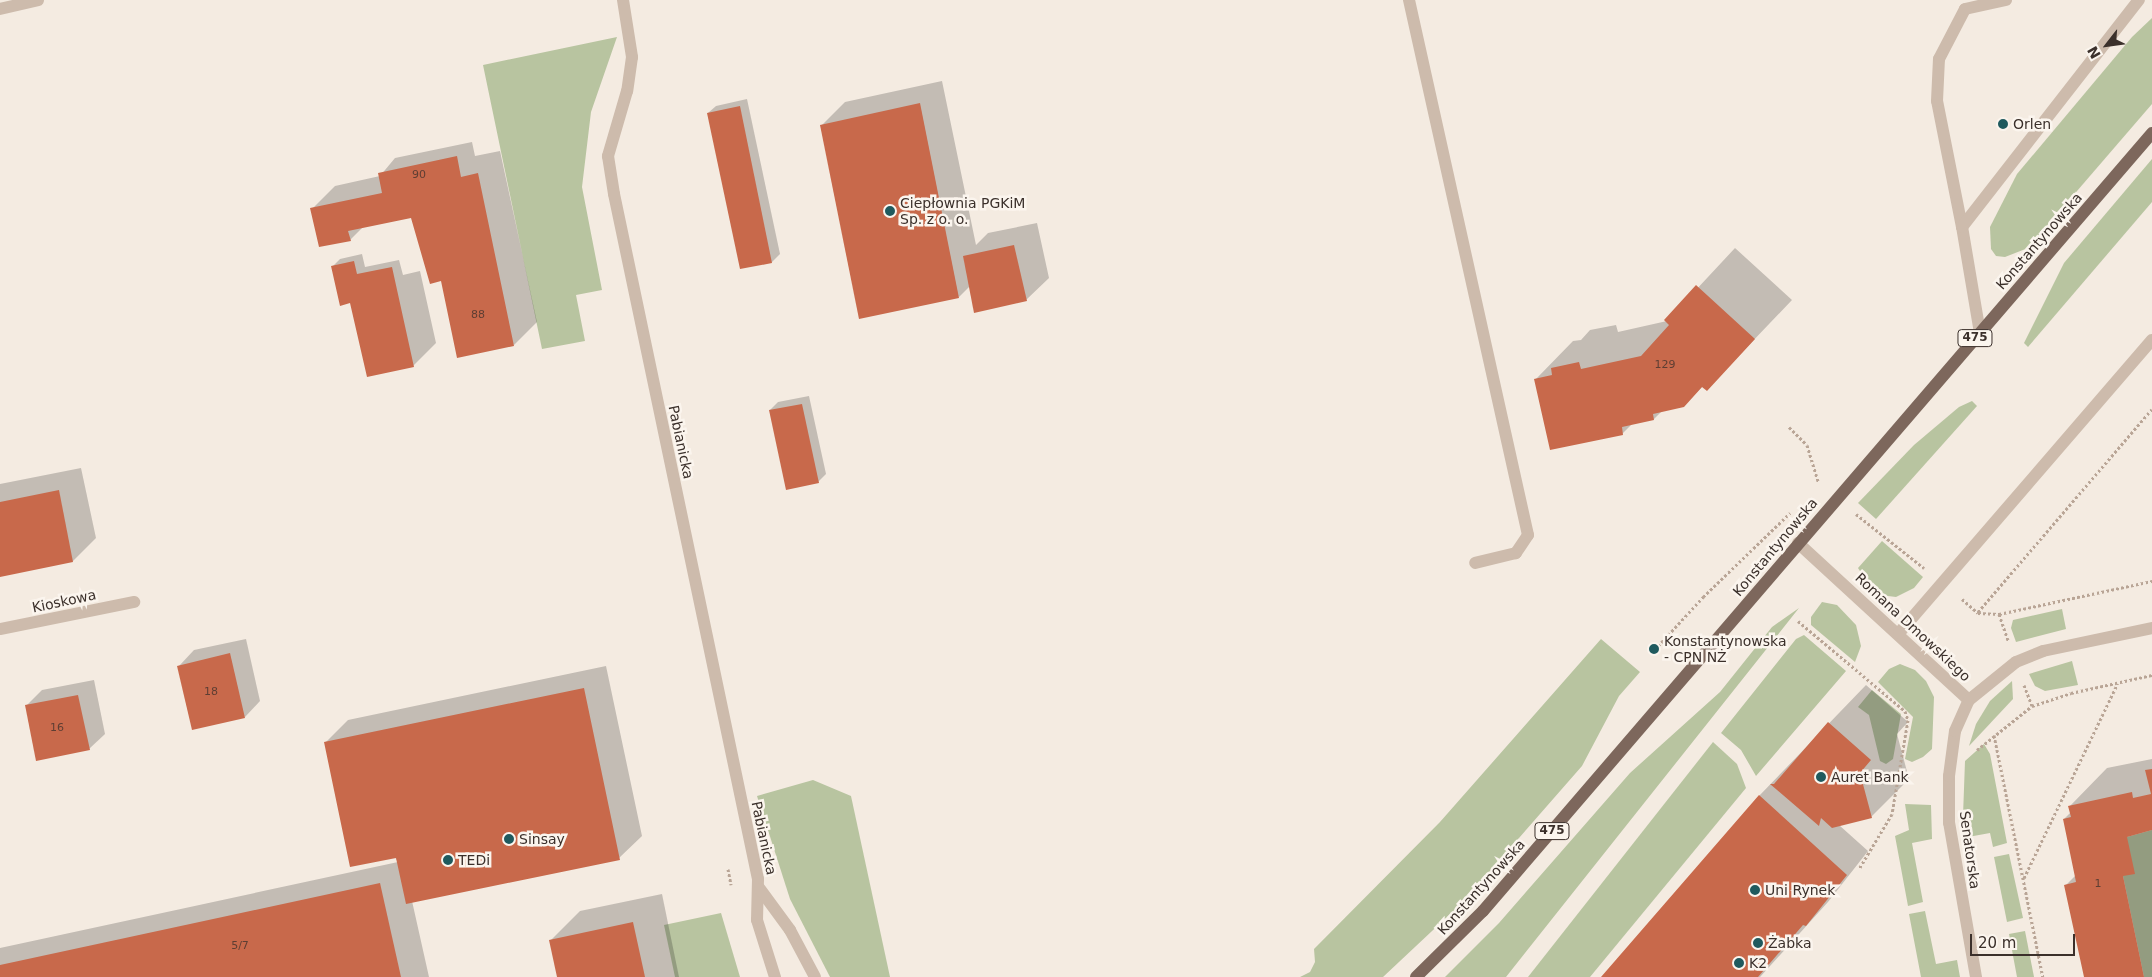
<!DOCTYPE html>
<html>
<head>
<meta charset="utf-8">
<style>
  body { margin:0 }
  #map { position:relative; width:2152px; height:977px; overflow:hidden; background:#f4ebe1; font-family:"DejaVu Sans",sans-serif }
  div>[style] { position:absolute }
  .green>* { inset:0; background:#b8c4a0 }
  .shadow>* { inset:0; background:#0003 }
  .building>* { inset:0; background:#c8694b }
  .path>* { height:3px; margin-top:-1.5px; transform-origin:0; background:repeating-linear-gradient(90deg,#b9a596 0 2.5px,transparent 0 5px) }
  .service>* { height:12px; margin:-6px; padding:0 6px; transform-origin:6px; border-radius:6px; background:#cdbbac }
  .minor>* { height:12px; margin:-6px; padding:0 6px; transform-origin:6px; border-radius:6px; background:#cdbbac }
  .primary>* { height:12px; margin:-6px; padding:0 6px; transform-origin:6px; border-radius:6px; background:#7d675c }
  .dots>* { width:14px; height:14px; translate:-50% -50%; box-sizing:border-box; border:2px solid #fbf5ee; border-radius:50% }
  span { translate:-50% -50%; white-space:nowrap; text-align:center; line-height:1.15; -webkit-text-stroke:5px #fbf5ee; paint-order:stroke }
  .number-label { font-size:11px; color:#5e3e33 }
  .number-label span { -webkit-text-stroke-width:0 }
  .shield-label span { padding:1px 4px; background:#fbf5ee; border:1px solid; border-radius:4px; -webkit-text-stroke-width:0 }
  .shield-label { font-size:12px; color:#3b302b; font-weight:700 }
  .poi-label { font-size:14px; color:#3b302b }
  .left { translate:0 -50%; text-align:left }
  .street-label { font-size:14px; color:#3b302b }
  .north { position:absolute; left:2082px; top:20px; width:50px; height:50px; -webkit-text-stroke:4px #fbf5ee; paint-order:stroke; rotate:240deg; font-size:14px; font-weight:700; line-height:20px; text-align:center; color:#3b302b }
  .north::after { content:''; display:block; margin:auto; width:18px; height:22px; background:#3b302b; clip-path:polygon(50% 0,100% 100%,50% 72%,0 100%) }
  .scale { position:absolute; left:1970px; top:934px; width:105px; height:22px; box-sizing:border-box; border:2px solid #3b302b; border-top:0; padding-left:6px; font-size:15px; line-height:18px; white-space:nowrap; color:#3b302b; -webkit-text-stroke:4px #fbf5ee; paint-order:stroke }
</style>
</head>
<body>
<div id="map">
  <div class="green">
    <div style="clip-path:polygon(2152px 18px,2152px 104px,2028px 248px,2005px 257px,1996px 256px,1991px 249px,1990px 227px,2017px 174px,2132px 37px)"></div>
    <div style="clip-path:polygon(617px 37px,591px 112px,582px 187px,602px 290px,576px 295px,585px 341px,542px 349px,483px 65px)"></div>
    <div style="clip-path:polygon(2152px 159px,2152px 202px,2028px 347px,2024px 343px,2064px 263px)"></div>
    <div style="clip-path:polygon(1972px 401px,1977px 406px,1876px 519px,1858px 503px,1914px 445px,1959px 407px)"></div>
    <div style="clip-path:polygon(1882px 541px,1923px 577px,1914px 588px,1896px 597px,1880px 595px,1873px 591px,1858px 568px)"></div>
    <div style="clip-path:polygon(1822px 602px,1837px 605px,1856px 625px,1861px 646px,1855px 662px,1811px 625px,1811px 617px)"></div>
    <div style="clip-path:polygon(1799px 608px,1506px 977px,1445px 977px,1499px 923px,1630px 773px,1720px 692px,1772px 627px)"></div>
    <div style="clip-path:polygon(2062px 609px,2066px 629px,2016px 642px,2011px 628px,2013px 620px)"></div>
    <div style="clip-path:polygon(1804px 635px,1846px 671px,1756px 776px,1741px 750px,1721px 733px,1796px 639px)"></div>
    <div style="clip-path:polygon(1601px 639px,1640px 672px,1619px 696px,1582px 766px,1464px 901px,1383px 977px,1300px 977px,1310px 972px,1315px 962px,1314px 949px,1440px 822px)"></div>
    <div style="clip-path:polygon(2072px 661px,2078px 685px,2045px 691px,2035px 686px,2029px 674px)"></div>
    <div style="clip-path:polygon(1900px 664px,1915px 670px,1926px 681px,1934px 697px,1932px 749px,1923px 757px,1912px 762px,1905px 759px,1913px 717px,1878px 682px,1889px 669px)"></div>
    <div style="clip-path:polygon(2012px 681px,2013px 699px,1969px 746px,1976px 724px,1990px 701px)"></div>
    <div style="clip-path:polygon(1872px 690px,1901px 714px,1893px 759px,1886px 764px,1880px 761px,1869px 715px,1858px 707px)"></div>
    <div style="clip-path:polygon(1713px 742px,1737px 764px,1746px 788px,1590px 977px,1528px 977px)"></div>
    <div style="clip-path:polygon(1984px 744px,1990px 754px,2007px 843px,1993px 847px,1990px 833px,1968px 837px,1963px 816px,1965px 761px)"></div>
    <div style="clip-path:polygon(813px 780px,851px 796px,890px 977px,830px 977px,790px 899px,757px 796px)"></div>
    <div style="clip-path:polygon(1905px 804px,1931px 805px,1932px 839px,1912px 843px,1923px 902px,1908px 906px,1895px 836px,1909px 830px)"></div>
    <div style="clip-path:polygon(2152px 830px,2152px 977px,2144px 977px,2123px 876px,2127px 837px)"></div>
    <div style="clip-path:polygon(2009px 854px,2023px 918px,2007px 922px,1994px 857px)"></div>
    <div style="clip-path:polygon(1925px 911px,1936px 964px,1957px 960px,1960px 977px,1921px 977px,1909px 914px)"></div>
    <div style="clip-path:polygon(721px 913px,740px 977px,675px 977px,664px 925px)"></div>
    <div style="clip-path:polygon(2025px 931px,2034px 977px,2017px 977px,2009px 934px)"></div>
  </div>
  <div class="shadow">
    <div style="clip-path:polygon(942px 81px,976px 245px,988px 233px,1037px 223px,1049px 278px,1026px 300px,970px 286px,959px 297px,822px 125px,845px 102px)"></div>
    <div style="clip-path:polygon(747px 99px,780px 254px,772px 262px,741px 268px,708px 113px,716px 106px)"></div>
    <div style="clip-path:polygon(472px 142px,475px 156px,500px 151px,537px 322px,514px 345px,442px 280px,412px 217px,363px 227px,350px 240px,312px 209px,335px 186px,380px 176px,395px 158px)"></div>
    <div style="clip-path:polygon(1735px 248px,1792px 300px,1707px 389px,1703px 386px,1683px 406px,1663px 410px,1654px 419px,1633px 423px,1622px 434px,1536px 379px,1573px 341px,1581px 340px,1590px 330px,1616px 325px,1618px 332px,1667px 321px)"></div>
    <div style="clip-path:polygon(362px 254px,365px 267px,399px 260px,403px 275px,420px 271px,436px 343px,413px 366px,352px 304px,333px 266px,340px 259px)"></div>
    <div style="clip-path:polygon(809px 396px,826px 474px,818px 482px,770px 410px,778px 402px)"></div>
    <div style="clip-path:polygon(81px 468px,96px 538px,73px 561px,0 576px,0 484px)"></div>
    <div style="clip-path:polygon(246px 639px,260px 701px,245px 717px,179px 666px,194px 650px)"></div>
    <div style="clip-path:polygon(606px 666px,642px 836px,619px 858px,412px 901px,429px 977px,0 977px,0 948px,398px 862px,325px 743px,348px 720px)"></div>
    <div style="clip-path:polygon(94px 680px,105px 734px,89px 749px,26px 706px,42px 690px)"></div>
    <div style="clip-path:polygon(1866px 685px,1908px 722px,1897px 734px,1909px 779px,1871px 817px,1839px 825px,1868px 851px,1828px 902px,1760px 977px,1603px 977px,1759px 796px)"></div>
    <div style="clip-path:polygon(2152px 759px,2152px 977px,2085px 977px,2066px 885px,2076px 875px,2064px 819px,2071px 812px,2070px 806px,2107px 768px)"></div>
    <div style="clip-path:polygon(662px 894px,679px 977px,559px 977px,551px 940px,580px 911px)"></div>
  </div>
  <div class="building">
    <div style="clip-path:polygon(920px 103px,959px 298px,859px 319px,820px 125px)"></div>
    <div style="clip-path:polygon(740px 106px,772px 263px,740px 269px,707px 113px)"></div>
    <div style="clip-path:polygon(457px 156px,461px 177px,478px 173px,514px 346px,457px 358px,441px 281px,430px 284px,411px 218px,348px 231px,351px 241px,319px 247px,310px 208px,382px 193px,378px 173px)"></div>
    <div style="clip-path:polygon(1014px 245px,1027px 301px,974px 313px,963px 256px)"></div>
    <div style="clip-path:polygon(354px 261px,357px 274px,392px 267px,414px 367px,367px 377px,350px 303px,340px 306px,331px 266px)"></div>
    <div style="clip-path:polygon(1696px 285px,1755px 339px,1707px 391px,1702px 387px,1684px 407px,1653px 414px,1654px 420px,1622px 427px,1623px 435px,1550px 450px,1534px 379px,1552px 375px,1551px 368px,1579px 362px,1581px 369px,1641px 356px,1669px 325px,1664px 320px)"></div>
    <div style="clip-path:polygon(802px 404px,819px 483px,786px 490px,769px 410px)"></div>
    <div style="clip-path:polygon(59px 490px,73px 562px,0 577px,0 502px)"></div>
    <div style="clip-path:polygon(230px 653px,245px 718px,192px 730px,177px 666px)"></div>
    <div style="clip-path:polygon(584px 688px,620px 860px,406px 904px,396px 858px,350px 867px,324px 742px)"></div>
    <div style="clip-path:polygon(78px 695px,90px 750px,36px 761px,25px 705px)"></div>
    <div style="clip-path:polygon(1828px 722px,1871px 760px,1860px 773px,1872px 818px,1832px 828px,1821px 818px,1819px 826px,1770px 784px,1774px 784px)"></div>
    <div style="clip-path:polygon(2152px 769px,2152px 830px,2127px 837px,2135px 874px,2123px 876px,2144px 977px,2084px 977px,2064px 885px,2076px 882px,2063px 819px,2071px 817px,2068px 806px,2132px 792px,2133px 798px,2151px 794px,2145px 770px)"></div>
    <div style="clip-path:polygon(1759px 795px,1847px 875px,1806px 926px,1803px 925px,1758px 977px,1601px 977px)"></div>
    <div style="clip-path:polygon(380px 883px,401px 977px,0 977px,0 965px)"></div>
    <div style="clip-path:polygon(633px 922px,645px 977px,557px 977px,549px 940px)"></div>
  </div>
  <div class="path">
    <div style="left:1789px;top:427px;width:25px;rotate:45deg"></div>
    <div style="left:1807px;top:445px;width:38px;rotate:73deg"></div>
    <div style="left:1856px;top:514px;width:87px;rotate:38.5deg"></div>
    <div style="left:1962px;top:599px;width:21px;rotate:41deg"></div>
    <div style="left:1978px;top:613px;width:21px;rotate:3deg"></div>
    <div style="left:1999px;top:614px;width:157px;rotate:-12.2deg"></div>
    <div style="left:1978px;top:612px;width:267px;rotate:-49.4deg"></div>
    <div style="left:1999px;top:614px;width:28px;rotate:71deg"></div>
    <div style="left:1798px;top:621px;width:140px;rotate:40.1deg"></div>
    <div style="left:1905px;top:711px;width:9px;rotate:72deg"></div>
    <div style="left:1908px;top:720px;width:95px;rotate:99.7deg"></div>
    <div style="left:1892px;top:814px;width:64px;rotate:121deg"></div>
    <div style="left:1658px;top:646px;width:67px;rotate:-47.4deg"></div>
    <div style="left:1703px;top:597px;width:121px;rotate:-44deg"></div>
    <div style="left:2024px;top:685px;width:22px;rotate:69deg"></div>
    <div style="left:1994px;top:735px;width:247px;rotate:78.6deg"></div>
    <div style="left:1977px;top:750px;width:70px;rotate:-38.7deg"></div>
    <div style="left:2032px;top:706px;width:41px;rotate:-18.4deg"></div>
    <div style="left:2071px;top:693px;width:83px;rotate:-12.5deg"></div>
    <div style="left:728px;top:869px;width:16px;rotate:79deg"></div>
    <div style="left:2024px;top:878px;width:216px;rotate:-64.3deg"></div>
  </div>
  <div class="service">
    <div style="left:1409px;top:0;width:548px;rotate:77.46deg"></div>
    <div style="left:1528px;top:535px;width:22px;rotate:124deg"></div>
    <div style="left:1516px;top:553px;width:42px;rotate:166.3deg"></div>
    <div style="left:1962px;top:227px;width:128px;rotate:-101.2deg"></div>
    <div style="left:1937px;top:101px;width:42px;rotate:-87.3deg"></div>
    <div style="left:1939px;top:59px;width:56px;rotate:-62.5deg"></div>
    <div style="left:1965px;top:9px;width:42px;rotate:-12.4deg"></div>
    <div style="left:1980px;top:333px;width:108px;rotate:-99.6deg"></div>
    <div style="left:1962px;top:227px;width:288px;rotate:-52.1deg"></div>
    <div style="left:0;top:629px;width:137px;rotate:-11.4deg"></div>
  </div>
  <div class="minor">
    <div style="left:623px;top:0;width:58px;rotate:81deg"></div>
    <div style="left:632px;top:57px;width:34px;rotate:98deg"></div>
    <div style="left:627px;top:91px;width:68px;rotate:106.3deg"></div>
    <div style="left:608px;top:156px;width:38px;rotate:81deg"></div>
    <div style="left:614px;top:194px;width:700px;rotate:78.13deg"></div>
    <div style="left:758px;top:879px;width:41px;rotate:91.4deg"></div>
    <div style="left:757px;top:920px;width:60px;rotate:72.5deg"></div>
    <div style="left:0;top:9px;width:39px;rotate:-13deg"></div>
    <div style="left:1798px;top:543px;width:232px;rotate:42.6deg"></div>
    <div style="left:1899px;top:633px;width:387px;rotate:-49.2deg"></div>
    <div style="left:760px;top:889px;width:51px;rotate:53.8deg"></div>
    <div style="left:790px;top:930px;width:53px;rotate:62deg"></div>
    <div style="left:1976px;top:977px;width:156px;rotate:-99.9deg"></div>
    <div style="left:1949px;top:823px;width:47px;rotate:-90deg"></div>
    <div style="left:1949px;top:776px;width:45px;rotate:-82.4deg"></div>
    <div style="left:1955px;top:731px;width:34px;rotate:-66deg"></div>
    <div style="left:1969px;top:700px;width:60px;rotate:-39deg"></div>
    <div style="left:2016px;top:662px;width:29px;rotate:-22deg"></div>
    <div style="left:2043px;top:651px;width:111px;rotate:-11.9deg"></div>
  </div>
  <div class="primary">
    <div style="left:1416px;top:977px;width:94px;rotate:-44.6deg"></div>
    <div style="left:1483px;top:911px;width:1026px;rotate:-49.31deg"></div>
  </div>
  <div class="dots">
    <div style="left:2003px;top:124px;background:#1f5a5e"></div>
    <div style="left:890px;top:211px;background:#1f5a5e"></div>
    <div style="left:1654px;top:649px;background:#1f5a5e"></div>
    <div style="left:1821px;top:777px;background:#1f5a5e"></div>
    <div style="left:509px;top:839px;background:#1f5a5e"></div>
    <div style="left:448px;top:860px;background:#1f5a5e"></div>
    <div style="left:1755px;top:890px;background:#1f5a5e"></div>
    <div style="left:1758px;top:943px;background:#1f5a5e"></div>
    <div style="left:1739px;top:963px;background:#1f5a5e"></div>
  </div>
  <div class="number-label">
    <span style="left:419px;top:175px">90</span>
    <span style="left:478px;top:315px">88</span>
    <span style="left:1665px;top:365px">129</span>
    <span style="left:211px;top:692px">18</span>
    <span style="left:57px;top:728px">16</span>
    <span style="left:2098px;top:884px">1</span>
    <span style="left:240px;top:946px">5/7</span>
  </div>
  <div class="shield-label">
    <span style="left:1975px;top:338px">475</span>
    <span style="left:1552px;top:831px">475</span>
  </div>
  <div class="poi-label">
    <span class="left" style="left:2013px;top:124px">Orlen</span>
    <span class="left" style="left:900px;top:211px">Ciepłownia PGKiM<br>Sp. z o. o.</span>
    <span class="left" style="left:1664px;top:649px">Konstantynowska<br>- CPN NŻ</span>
    <span class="left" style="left:1831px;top:777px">Auret Bank</span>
    <span class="left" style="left:519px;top:839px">Sinsay</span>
    <span class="left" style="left:458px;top:860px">TEDi</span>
    <span class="left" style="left:1765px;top:890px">Uni Rynek</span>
    <span class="left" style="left:1768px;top:943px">Żabka</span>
    <span class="left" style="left:1749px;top:963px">K2</span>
  </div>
  <div class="street-label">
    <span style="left:2039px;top:241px;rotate:-49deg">Konstantynowska</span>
    <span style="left:681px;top:442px;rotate:78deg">Pabianicka</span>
    <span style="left:1775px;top:547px;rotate:-50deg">Konstantynowska</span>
    <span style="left:64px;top:601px;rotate:-12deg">Kioskowa</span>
    <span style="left:1913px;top:627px;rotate:43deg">Romana Dmowskiego</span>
    <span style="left:764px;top:838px;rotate:78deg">Pabianicka</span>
    <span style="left:1970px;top:850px;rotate:82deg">Senatorska</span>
    <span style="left:1481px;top:887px;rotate:-48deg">Konstantynowska</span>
  </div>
  <div class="north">N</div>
  <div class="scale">20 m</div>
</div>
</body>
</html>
